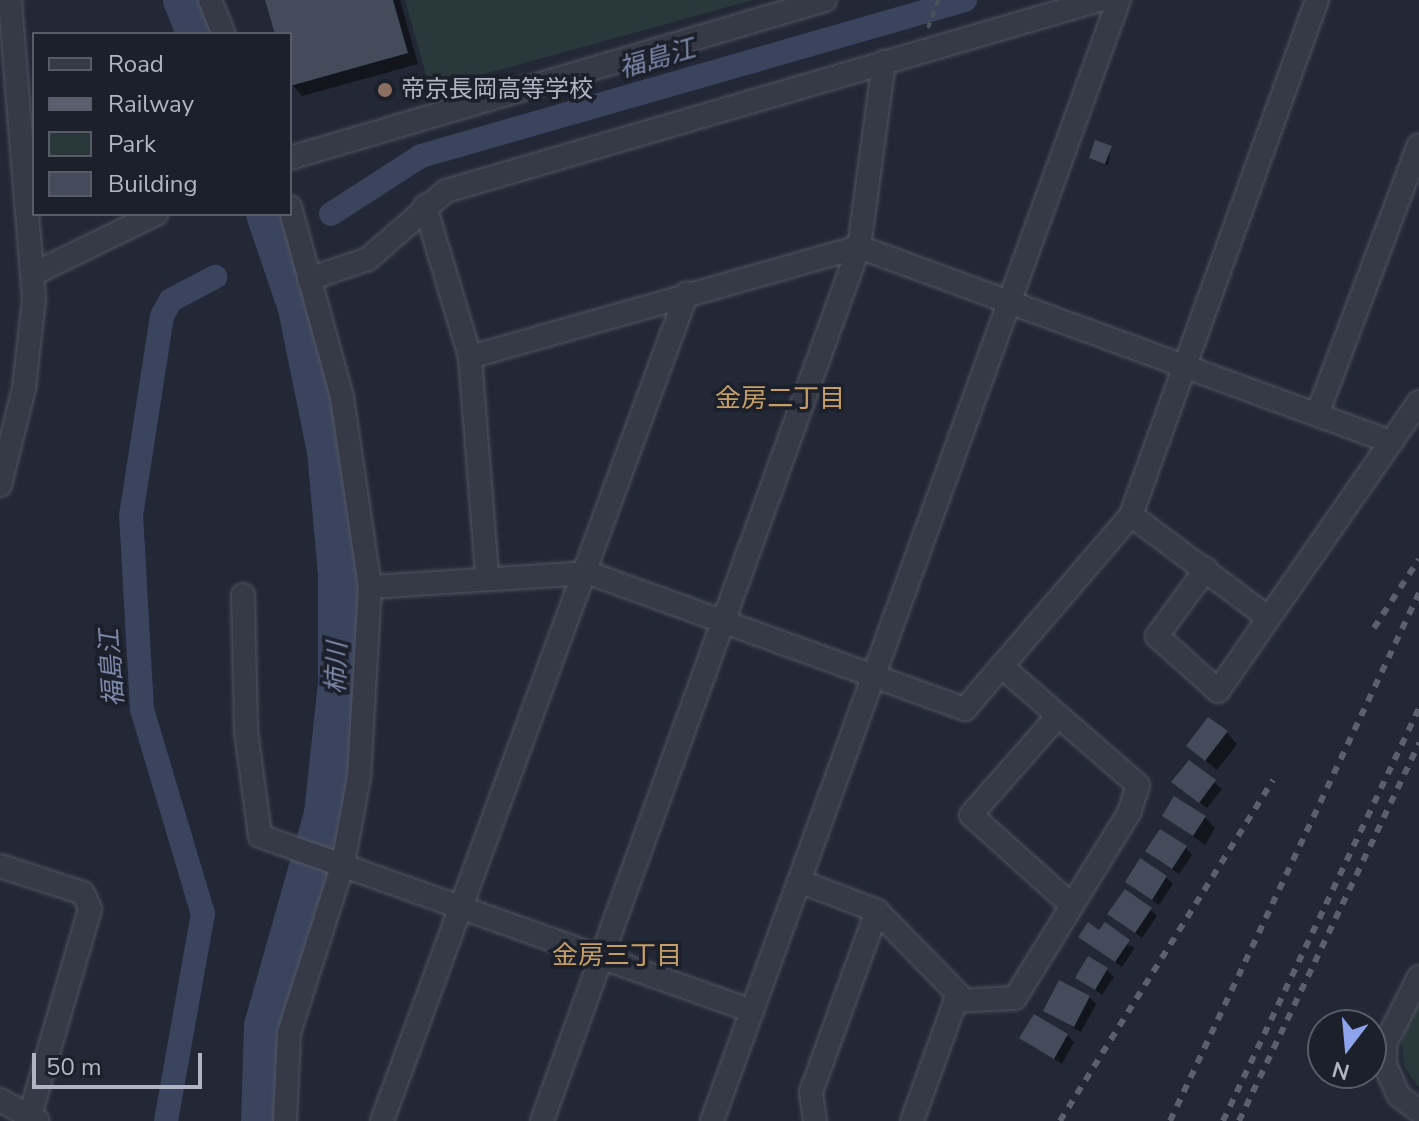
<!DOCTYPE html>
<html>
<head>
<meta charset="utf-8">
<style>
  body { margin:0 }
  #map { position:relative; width:1419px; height:1121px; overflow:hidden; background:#232836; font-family:"Nunito Sans","Noto Sans JP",sans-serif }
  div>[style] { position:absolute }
  .green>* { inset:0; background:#29383b }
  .shadow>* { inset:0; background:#0007 }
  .canal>* { height:24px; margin:-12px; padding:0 12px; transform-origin:12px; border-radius:12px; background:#3a445d }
  .river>* { height:40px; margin:-20px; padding:0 20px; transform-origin:20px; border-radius:20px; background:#3a445d }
  .building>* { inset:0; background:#444b5a }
  .path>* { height:4px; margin-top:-2px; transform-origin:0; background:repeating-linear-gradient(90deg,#465358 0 6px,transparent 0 12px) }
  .roads { filter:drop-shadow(0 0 2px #515561) drop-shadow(0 0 2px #515561) }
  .minor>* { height:22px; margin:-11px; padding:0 11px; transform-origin:11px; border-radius:11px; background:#363a46 }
  .rail>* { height:6px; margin-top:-3px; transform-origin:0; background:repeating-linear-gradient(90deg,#5a606f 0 8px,transparent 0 16px) }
  .dots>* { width:22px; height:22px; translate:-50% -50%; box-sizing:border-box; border:4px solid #1b202b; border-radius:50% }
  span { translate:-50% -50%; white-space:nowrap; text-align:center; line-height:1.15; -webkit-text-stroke:7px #1b202b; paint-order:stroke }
  .poi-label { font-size:24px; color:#b1b5c3 }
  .left { translate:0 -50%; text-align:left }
  .water-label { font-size:26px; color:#7c88a8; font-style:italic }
  .neighbourhood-label { font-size:26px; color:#c79e67 }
  .legend { position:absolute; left:32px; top:32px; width:260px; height:184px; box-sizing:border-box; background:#1b202b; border:2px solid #575c68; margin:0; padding:10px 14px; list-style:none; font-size:24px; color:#b1b5c3 }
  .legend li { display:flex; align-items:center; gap:16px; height:40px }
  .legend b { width:40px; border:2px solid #575c68 }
  .north { position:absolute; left:1307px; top:1009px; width:80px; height:80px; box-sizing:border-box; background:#1b202b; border:2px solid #575c68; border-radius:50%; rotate:196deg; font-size:22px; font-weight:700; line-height:32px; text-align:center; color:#b1b5c3 }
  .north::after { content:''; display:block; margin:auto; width:28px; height:36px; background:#8da4ec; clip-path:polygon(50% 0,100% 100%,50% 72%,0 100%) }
  .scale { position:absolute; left:32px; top:1053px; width:170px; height:36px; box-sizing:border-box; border:4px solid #b1b5c3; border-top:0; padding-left:10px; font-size:24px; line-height:28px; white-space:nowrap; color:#b1b5c3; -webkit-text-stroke:6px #1b202b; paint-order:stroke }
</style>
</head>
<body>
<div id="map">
  <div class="green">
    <div style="clip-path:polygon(405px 0,753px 0,430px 89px)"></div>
    <div style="clip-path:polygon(1419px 996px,1419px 1088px,1404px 1066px,1402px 1039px)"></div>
  </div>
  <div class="shadow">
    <div style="clip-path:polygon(267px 0,400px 0,418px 64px,302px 96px,290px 82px,290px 34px,277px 34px)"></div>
    <div style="clip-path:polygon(1111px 147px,1108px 165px,1091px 157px)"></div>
    <div style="clip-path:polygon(1227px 733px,1237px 744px,1217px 770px,1188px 746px)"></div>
    <div style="clip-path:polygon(1189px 762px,1222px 789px,1207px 808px,1181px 789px)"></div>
    <div style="clip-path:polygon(1164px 815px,1205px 817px,1215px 828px,1205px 845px)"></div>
    <div style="clip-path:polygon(1186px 848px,1192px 855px,1179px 874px,1155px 858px)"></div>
    <div style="clip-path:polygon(1166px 877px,1173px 884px,1159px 905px,1127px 882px)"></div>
    <div style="clip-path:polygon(1150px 909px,1157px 916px,1142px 938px,1110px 914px)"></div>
    <div style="clip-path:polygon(1100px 933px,1135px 948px,1122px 967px,1080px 937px)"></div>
    <div style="clip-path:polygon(1107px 970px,1114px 977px,1102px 995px,1077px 977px)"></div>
    <div style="clip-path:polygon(1089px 997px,1096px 1004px,1081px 1032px,1046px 1011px)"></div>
    <div style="clip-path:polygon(1067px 1035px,1074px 1042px,1062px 1064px,1022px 1038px)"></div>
  </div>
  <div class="canal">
    <div style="left:331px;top:214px;width:107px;rotate:-32.8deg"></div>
    <div style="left:421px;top:156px;width:566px;rotate:-16deg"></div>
    <div style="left:166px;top:1121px;width:210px;rotate:-79.9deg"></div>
    <div style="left:203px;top:914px;width:213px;rotate:-106.6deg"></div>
    <div style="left:142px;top:710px;width:194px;rotate:-93.2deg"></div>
    <div style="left:131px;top:516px;width:202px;rotate:-81.2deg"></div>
    <div style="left:162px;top:316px;width:18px;rotate:-61deg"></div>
    <div style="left:171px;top:300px;width:50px;rotate:-27.6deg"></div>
  </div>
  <div class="river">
    <div style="left:183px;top:0;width:37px;rotate:68deg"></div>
    <div style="left:261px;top:1121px;width:95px;rotate:-88.2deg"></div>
    <div style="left:264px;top:1026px;width:220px;rotate:-74.2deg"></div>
    <div style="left:324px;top:814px;width:133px;rotate:-83.9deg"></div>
    <div style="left:338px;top:682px;width:108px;rotate:-90deg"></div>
    <div style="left:338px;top:574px;width:123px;rotate:-95.1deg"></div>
    <div style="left:327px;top:451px;width:146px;rotate:-101.5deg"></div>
    <div style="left:298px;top:308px;width:99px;rotate:-108.8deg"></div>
  </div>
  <div class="building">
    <div style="clip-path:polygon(265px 0,393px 0,408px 53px,290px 86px,290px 34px,275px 34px)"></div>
    <div style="clip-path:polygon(1095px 140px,1112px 146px,1105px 164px,1089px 158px)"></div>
    <div style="clip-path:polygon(1208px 717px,1228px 731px,1205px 761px,1186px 746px)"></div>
    <div style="clip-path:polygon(1189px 760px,1216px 780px,1199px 803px,1171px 782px)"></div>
    <div style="clip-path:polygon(1174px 796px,1206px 816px,1193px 836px,1162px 816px)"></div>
    <div style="clip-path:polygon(1160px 829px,1187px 846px,1172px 869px,1145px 851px)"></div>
    <div style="clip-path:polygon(1140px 858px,1167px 876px,1152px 900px,1125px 882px)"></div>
    <div style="clip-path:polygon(1125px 889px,1152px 908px,1135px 933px,1107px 914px)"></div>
    <div style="clip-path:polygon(1088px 922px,1099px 930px,1105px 922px,1130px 940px,1115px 962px,1078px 937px)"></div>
    <div style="clip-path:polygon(1088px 956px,1108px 968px,1095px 990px,1075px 978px)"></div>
    <div style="clip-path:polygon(1059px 980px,1090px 996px,1074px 1027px,1043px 1011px)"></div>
    <div style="clip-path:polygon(1034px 1014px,1068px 1034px,1054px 1059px,1019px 1038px)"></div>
  </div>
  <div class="path">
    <div style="left:928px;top:28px;width:30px;rotate:-70deg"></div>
  </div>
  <div class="roads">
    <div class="minor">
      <div style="left:210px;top:0;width:37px;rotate:68deg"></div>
      <div style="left:290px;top:158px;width:558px;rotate:-16.45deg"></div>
      <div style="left:425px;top:206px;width:158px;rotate:73.4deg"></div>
      <div style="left:470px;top:357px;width:219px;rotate:85.5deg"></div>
      <div style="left:33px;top:274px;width:137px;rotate:-26deg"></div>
      <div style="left:309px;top:279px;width:62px;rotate:-18.7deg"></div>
      <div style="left:368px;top:259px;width:103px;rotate:-41.1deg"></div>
      <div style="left:446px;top:191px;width:680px;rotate:-16.3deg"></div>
      <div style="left:470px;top:357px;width:404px;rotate:-15.8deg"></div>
      <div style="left:859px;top:247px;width:567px;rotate:20.13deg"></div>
      <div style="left:1318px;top:412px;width:285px;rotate:-69.3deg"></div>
      <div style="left:0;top:485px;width:100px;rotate:-76.1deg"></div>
      <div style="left:24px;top:388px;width:90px;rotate:-83.6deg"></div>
      <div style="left:34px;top:299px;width:300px;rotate:-94.6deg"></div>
      <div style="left:1131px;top:515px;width:169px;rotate:36.8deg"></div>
      <div style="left:1206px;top:569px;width:83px;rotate:126.2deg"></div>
      <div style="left:1157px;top:636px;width:82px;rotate:42deg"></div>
      <div style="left:1218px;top:691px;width:352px;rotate:-55.2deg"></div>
      <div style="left:370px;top:587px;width:219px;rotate:-3.7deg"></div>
      <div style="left:589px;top:573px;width:400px;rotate:19.9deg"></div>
      <div style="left:965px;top:709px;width:255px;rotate:-49.4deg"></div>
      <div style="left:1131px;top:515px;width:548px;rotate:-70.14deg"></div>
      <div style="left:243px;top:595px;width:136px;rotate:88.7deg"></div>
      <div style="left:246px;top:731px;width:106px;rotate:82.4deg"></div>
      <div style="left:260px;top:836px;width:522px;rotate:19.58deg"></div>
      <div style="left:1057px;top:717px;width:130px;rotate:131.3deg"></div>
      <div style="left:971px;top:815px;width:130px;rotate:41.9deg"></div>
      <div style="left:0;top:866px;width:87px;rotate:18deg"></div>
      <div style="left:83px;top:893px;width:17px;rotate:66deg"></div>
      <div style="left:90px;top:909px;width:216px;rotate:106.2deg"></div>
      <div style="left:799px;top:881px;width:84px;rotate:21deg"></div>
      <div style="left:877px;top:911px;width:116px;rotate:45.7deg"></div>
      <div style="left:958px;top:994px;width:135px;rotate:109.9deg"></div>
      <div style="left:1419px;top:977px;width:75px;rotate:116.9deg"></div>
      <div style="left:1385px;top:1044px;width:21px;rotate:90deg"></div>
      <div style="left:1385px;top:1065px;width:34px;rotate:66deg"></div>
      <div style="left:1399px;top:1096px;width:25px;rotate:37deg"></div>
      <div style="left:955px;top:1001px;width:60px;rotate:-2.9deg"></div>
      <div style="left:1015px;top:998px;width:217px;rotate:-58.4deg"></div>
      <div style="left:1129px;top:813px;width:29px;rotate:-72deg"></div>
      <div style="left:1138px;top:785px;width:181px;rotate:-139deg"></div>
      <div style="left:0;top:1100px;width:43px;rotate:28.9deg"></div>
      <div style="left:285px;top:1121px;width:88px;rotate:-87.4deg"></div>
      <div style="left:289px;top:1033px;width:177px;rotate:-72.3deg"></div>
      <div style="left:343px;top:864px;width:88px;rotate:-79.6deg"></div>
      <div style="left:359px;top:777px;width:190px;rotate:-86.7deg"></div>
      <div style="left:370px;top:587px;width:192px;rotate:-98.4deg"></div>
      <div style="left:342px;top:397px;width:197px;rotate:-105.3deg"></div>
      <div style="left:382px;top:1121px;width:882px;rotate:-69.78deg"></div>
      <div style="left:542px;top:1121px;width:930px;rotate:-70.06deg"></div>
      <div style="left:859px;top:247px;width:187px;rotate:-82.3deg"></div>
      <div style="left:712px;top:1121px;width:1193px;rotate:-70.05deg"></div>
      <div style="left:815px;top:1121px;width:29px;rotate:-98deg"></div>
      <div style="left:811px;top:1092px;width:193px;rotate:-70deg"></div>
    </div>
  </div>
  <div class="rail">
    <div style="left:1374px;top:628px;width:82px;rotate:-56.9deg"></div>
    <div style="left:1060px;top:1121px;width:402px;rotate:-58deg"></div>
    <div style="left:1170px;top:1121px;width:584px;rotate:-64.75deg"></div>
    <div style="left:1223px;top:1121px;width:457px;rotate:-64.6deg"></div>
    <div style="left:1239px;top:1121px;width:419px;rotate:-64.5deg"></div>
  </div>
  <div class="dots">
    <div style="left:385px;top:90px;background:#8d6e63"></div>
  </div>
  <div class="poi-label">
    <span class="left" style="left:401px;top:90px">帝京長岡高等学校</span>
  </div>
  <div class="water-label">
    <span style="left:657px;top:59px;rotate:-16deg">福島江</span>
    <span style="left:112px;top:668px;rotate:-94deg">福島江</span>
    <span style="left:337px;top:668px;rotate:-88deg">柿川</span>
  </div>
  <div class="neighbourhood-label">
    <span style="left:780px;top:399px">金房二丁目</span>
    <span style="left:617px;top:956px">金房三丁目</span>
  </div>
  <ul class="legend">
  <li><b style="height:10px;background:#363a46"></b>Road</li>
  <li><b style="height:10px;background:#5a606f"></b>Railway</li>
  <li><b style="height:22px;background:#29383b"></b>Park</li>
  <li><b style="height:22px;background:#444b5a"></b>Building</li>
  </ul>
  <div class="north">N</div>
  <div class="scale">50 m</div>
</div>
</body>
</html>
